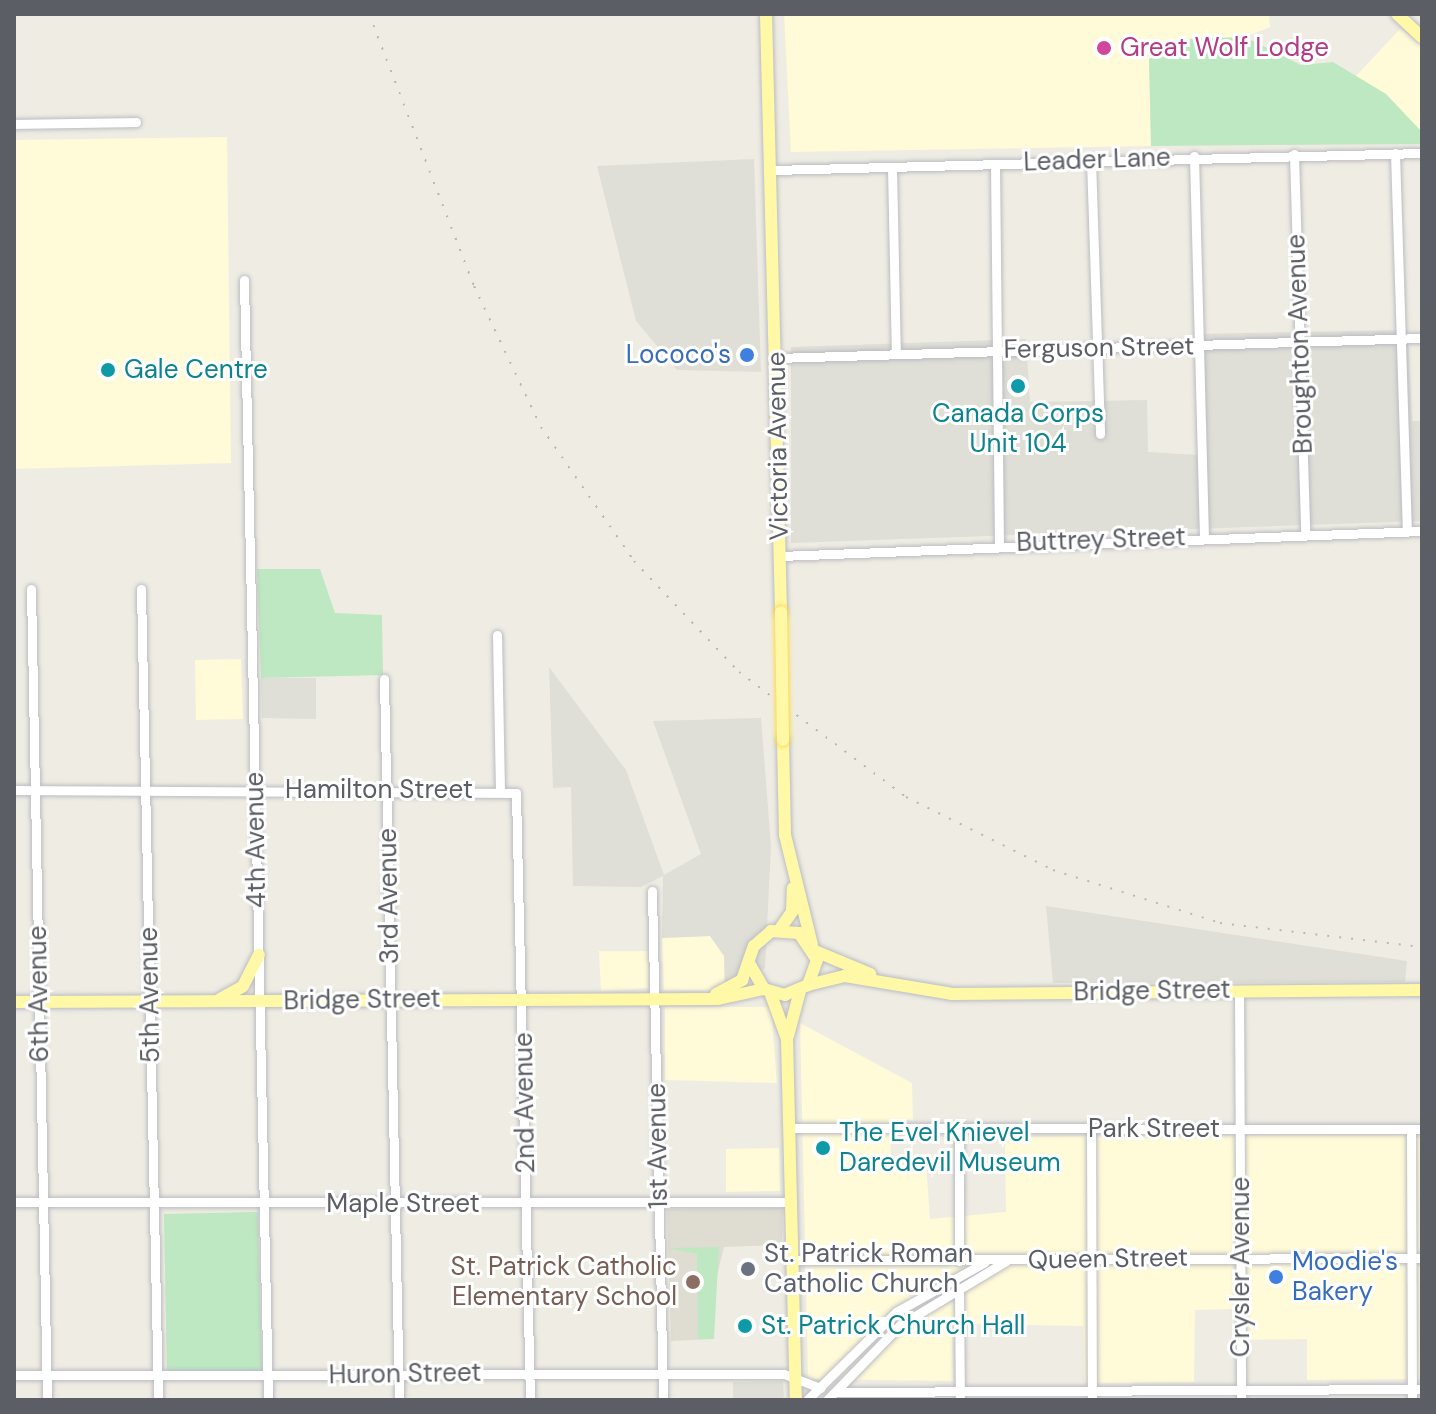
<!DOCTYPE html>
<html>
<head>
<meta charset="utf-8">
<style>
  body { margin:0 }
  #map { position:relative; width:1436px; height:1414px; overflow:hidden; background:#efede3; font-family:"DM Sans",sans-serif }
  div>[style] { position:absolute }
  .commercial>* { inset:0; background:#fffad7 }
  .industrial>* { inset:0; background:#dfdfd7 }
  .education>* { inset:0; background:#dfddd2 }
  .green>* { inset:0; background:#bee8c2 }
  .roads { filter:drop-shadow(0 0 2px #bbbcc3) drop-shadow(0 0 2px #bbbcc3) }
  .minor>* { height:9px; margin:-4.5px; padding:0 4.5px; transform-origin:4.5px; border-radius:4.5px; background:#fff }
  .major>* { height:12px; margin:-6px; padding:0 6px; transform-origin:6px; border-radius:6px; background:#fff9a7 }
  .rail>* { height:2px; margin-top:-1px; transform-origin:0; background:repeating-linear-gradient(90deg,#b6b7b8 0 2px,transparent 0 12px) }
  .bridges { filter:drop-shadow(0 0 2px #fadb51) drop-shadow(0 0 2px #fadb51) }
  .major-bridge>* { height:12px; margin:-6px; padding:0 6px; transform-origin:6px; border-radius:6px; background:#fff9a7 }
  .dots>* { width:22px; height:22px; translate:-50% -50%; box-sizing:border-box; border:4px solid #fff; border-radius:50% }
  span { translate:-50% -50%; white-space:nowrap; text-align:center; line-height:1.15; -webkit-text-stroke:6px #fff; paint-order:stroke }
  .hotel-label { font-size:26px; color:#b23c85 }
  .left { translate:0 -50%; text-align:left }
  .street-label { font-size:26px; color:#5b5e65 }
  .shop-label { font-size:26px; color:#366cbe }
  .right { translate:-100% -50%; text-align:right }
  .culture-label { font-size:26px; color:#0d838f }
  .worship-label { font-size:26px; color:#5b616d }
  .education-label { font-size:26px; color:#785e54 }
  .frame { position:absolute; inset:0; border:16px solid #5b5e65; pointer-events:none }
</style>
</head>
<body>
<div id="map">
  <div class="commercial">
    <div style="clip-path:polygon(784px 14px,1269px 14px,1270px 27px,1245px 37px,1184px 40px,1149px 59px,1151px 146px,791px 152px)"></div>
    <div style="clip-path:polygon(1400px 29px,1422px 44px,1422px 132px,1356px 76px)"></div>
    <div style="clip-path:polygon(227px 137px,231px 463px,14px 469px,14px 140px)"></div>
    <div style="clip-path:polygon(241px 659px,243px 719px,196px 720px,195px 660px)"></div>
    <div style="clip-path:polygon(710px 936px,724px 956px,725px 990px,664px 990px,662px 938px)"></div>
    <div style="clip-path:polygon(599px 951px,648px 951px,648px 988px,601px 991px)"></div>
    <div style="clip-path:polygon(665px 1007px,771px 1007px,777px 1083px,665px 1080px)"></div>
    <div style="clip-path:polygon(800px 1023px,912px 1083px,913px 1120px,890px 1119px,891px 1165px,926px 1164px,930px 1219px,1006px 1212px,1005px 1137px,1422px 1134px,1422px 1379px,1307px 1380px,1307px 1339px,1233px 1340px,1232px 1309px,1195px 1310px,1194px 1382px,1084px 1383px,1083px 1326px,965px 1324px,952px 1325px,953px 1381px,808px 1379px)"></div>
    <div style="clip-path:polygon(779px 1148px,780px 1191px,726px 1192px,726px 1149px)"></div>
  </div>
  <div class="industrial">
    <div style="clip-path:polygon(754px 159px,761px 372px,677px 370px,636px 321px,597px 166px)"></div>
    <div style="clip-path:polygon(1408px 330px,1412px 421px,1422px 421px,1422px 521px,791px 543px,791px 347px,1026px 339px,1030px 402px,1147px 400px,1148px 452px,1197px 455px,1195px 334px)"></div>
    <div style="clip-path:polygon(549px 667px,626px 770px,664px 875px,701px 854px,653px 721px,761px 718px,771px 846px,765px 968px,725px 990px,724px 956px,710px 936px,662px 938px,663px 876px,641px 887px,573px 886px,571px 787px,553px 788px)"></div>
    <div style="clip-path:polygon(261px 678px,316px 678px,316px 719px,262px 718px)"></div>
    <div style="clip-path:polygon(1046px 906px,1407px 961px,1405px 982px,1053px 983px)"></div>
    <div style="clip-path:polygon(783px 1381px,784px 1400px,733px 1400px,733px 1382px)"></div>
  </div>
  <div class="education">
    <div style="clip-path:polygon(783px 1208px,782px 1245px,724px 1247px,713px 1292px,714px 1339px,671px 1341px,667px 1209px)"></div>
  </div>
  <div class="green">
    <div style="clip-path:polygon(1245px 37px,1301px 65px,1333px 62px,1386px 94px,1422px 132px,1422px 144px,1151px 146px,1149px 59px,1184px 39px)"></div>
    <div style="clip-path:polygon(257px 569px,320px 569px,335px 613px,382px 615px,383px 675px,261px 678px)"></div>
    <div style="clip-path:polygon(258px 1212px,262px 1372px,167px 1374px,164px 1214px)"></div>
    <div style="clip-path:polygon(719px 1247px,714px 1339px,698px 1339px,697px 1254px,668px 1248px)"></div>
  </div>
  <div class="roads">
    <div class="minor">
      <div style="left:14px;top:124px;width:122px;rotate:-0.9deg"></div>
      <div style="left:1395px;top:153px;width:378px;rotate:88.2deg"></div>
      <div style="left:1294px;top:154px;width:381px;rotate:88.3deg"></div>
      <div style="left:1194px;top:156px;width:381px;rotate:88.5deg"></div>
      <div style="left:1091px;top:160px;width:274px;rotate:88.1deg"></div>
      <div style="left:995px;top:164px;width:379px;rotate:89.4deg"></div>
      <div style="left:892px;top:168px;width:186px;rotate:88.8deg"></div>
      <div style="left:773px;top:170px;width:649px;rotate:-1.5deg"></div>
      <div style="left:244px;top:280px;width:1120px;rotate:88.77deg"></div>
      <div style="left:776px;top:358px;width:646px;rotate:-1.77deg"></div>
      <div style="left:780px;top:556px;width:642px;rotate:-2.23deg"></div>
      <div style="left:31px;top:589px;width:811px;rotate:88.87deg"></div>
      <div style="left:141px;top:589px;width:811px;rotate:88.8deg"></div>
      <div style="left:497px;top:635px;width:154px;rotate:88.9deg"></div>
      <div style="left:384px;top:679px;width:721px;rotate:88.81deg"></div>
      <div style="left:14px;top:790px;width:502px;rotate:0.34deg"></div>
      <div style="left:516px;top:793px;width:607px;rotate:88.68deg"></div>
      <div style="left:652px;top:891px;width:509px;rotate:88.76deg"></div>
      <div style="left:1239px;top:990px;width:410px;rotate:89.7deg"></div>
      <div style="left:791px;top:1128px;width:631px;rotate:0.09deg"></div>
      <div style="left:959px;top:1129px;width:132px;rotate:90deg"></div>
      <div style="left:1091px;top:1129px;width:271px;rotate:89.8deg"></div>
      <div style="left:1411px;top:1129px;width:271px;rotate:89.8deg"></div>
      <div style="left:14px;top:1202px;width:778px"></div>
      <div style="left:793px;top:1260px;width:629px;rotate:-0.18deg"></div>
      <div style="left:959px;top:1292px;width:108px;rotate:89.5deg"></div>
      <div style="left:14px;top:1375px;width:770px;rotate:-0.07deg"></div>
      <div style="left:784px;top:1374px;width:39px;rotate:21deg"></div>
      <div style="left:837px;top:1392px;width:585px;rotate:-0.29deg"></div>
      <div style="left:807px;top:1400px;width:125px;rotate:-44.7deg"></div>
      <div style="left:896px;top:1312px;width:102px;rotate:-29.3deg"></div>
      <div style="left:827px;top:1400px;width:105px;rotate:-45.8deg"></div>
      <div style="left:900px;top:1325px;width:124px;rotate:-31.1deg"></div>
    </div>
    <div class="major">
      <div style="left:766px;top:14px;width:598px;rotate:88.56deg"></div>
      <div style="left:1397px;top:14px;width:34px;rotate:43deg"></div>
      <div style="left:783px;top:740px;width:95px;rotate:88.8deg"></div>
      <div style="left:785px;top:835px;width:113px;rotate:76.2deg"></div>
      <div style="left:780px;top:929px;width:21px;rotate:-55deg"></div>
      <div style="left:792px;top:912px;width:24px;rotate:-88deg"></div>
      <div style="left:815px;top:951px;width:60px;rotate:22.7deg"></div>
      <div style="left:808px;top:985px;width:38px;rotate:-14deg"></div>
      <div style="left:845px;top:976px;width:109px;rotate:9.5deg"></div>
      <div style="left:952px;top:994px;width:470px;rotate:-0.5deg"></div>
      <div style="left:770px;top:992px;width:50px;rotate:70.1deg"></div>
      <div style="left:787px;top:1039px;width:361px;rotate:88.6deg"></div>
      <div style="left:716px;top:994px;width:30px;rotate:-28deg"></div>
      <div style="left:742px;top:980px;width:36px;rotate:-71deg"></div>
      <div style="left:754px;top:946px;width:23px;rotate:-41deg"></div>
      <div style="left:771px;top:931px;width:28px;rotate:4deg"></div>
      <div style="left:799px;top:933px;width:32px;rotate:56deg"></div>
      <div style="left:817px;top:960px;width:27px;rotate:110deg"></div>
      <div style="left:808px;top:985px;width:25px;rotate:157deg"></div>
      <div style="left:785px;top:995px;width:22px;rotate:-164deg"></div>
      <div style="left:764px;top:989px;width:28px;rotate:-120deg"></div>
      <div style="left:220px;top:999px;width:26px;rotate:-29deg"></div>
      <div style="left:243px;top:986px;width:35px;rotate:-63deg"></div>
      <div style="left:14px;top:1002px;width:704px;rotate:-0.24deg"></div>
      <div style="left:718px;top:999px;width:47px;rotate:-12.3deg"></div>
      <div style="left:788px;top:1036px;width:47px;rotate:-75.1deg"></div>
    </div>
  </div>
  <div class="rail">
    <div style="left:369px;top:14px;width:292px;rotate:68.9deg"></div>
    <div style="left:474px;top:286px;width:156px;rotate:64.6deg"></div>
    <div style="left:541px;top:427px;width:163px;rotate:55.2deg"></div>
    <div style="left:634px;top:561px;width:153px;rotate:46.6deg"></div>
    <div style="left:739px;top:672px;width:209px;rotate:36.8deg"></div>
    <div style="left:906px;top:797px;width:164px;rotate:26.4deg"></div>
    <div style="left:1053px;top:870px;width:175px;rotate:17.6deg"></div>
    <div style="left:1220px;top:923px;width:203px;rotate:6.8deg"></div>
  </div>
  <div class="bridges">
    <div class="major-bridge">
      <div style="left:781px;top:612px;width:128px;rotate:89.1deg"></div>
    </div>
  </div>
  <div class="dots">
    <div style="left:1104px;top:48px;background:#d1479c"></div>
    <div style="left:747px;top:355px;background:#3f7fe0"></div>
    <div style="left:108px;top:370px;background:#0f9aa8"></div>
    <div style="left:1018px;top:386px;background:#0f9aa8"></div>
    <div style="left:823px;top:1148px;background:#0f9aa8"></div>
    <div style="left:748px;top:1269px;background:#6b7280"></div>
    <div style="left:1276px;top:1277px;background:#3f7fe0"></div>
    <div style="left:693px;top:1282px;background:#8d6e63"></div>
    <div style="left:745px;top:1326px;background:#0f9aa8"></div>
  </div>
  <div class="hotel-label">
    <span class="left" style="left:1120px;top:48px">Great Wolf Lodge</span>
  </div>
  <div class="street-label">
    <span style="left:1097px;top:160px;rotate:-2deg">Leader Lane</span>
    <span style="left:1300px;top:344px;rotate:-92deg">Broughton Avenue</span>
    <span style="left:1099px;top:348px;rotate:-1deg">Ferguson Street</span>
    <span style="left:778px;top:446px;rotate:-91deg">Victoria Avenue</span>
    <span style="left:1101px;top:540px;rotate:-2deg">Buttrey Street</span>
    <span style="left:379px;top:790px">Hamilton Street</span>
    <span style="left:256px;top:840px;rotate:-91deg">4th Avenue</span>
    <span style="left:389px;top:896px;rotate:-91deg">3rd Avenue</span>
    <span style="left:1152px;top:991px;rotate:-1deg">Bridge Street</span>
    <span style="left:39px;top:994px;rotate:-91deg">6th Avenue</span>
    <span style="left:150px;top:995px;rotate:-91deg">5th Avenue</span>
    <span style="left:362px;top:1000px;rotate:-1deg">Bridge Street</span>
    <span style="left:525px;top:1103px;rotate:-91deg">2nd Avenue</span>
    <span style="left:1154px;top:1129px">Park Street</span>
    <span style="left:658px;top:1146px;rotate:-91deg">1st Avenue</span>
    <span style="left:403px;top:1204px">Maple Street</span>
    <span style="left:1108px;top:1259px;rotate:-1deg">Queen Street</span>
    <span style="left:1241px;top:1267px;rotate:-90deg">Crysler Avenue</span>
    <span style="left:405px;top:1374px;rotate:-1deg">Huron Street</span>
  </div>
  <div class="shop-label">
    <span class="right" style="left:731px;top:355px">Lococo's</span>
    <span class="left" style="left:1292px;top:1277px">Moodie's<br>Bakery</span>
  </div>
  <div class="culture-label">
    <span class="left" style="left:124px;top:370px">Gale Centre</span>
    <span style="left:1018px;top:429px">Canada Corps<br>Unit 104</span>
    <span class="left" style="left:839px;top:1148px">The Evel Knievel<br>Daredevil Museum</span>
    <span class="left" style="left:761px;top:1326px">St. Patrick Church Hall</span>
  </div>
  <div class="worship-label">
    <span class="left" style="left:764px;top:1269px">St. Patrick Roman<br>Catholic Church</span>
  </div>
  <div class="education-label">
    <span class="right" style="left:677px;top:1282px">St. Patrick Catholic<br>Elementary School</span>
  </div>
  <div class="frame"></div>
</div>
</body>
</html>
